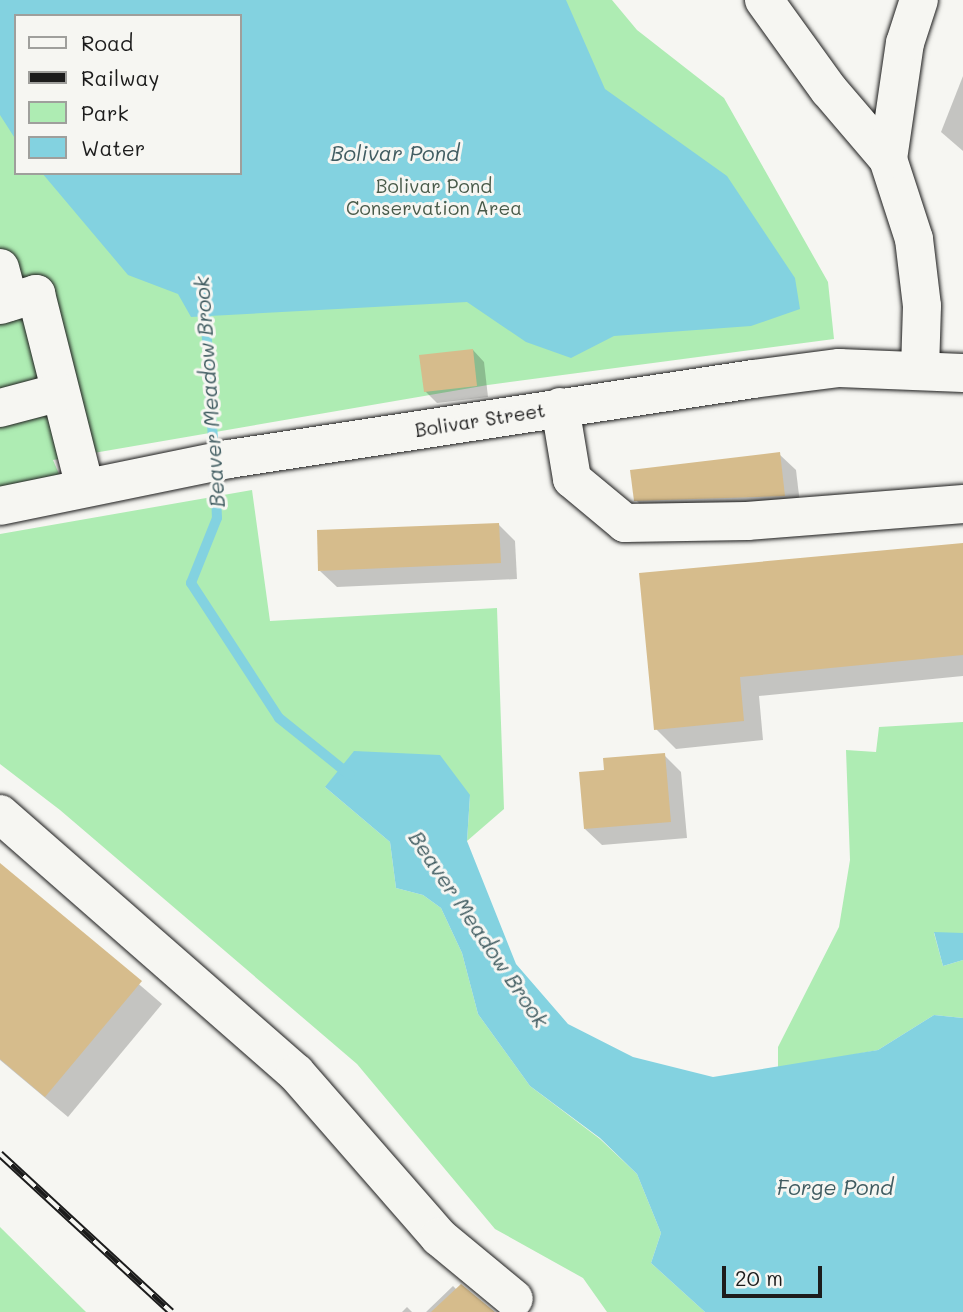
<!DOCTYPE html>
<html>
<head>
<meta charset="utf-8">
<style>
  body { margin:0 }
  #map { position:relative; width:963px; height:1312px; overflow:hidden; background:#f6f6f2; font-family:Mali,sans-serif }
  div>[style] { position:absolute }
  .green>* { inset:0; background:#aeecb3 }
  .water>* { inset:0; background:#83d2e0 }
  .shadow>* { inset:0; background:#0003 }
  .stream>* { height:10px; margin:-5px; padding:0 5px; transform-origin:5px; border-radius:5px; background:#83d2e0 }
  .building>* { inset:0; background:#d6bc8c }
  .roads { filter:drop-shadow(0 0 2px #1c1c1c) drop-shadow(0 0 2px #1c1c1c) }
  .minor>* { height:38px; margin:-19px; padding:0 19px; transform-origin:19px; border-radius:19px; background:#f6f6f2 }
  .rail>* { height:8px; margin-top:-4px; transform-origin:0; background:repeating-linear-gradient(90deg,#f6f6f2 0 16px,#1c1c1c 0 32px); box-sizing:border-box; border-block:2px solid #1c1c1c }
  span { translate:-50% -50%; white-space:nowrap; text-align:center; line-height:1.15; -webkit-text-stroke:6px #f6f6f2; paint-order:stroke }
  .park-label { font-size:19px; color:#485a49 }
  .street-label { font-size:19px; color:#1c1c1c }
  .water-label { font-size:21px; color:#405c61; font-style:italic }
  .legend { position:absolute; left:14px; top:14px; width:228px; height:161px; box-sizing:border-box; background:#f6f6f2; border:2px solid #9f9f9c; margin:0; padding:9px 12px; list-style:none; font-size:21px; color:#1c1c1c }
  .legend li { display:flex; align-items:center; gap:14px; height:35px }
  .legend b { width:35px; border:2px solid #9f9f9c }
  .scale { position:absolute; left:722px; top:1266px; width:100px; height:32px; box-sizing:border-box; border:4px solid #1c1c1c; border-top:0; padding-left:9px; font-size:21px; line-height:24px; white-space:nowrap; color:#1c1c1c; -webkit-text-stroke:5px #f6f6f2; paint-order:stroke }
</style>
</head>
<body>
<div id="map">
  <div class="green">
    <div style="clip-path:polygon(evenodd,0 0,612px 0,637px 30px,724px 98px,828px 282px,834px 339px,488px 385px,53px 460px,62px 481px,0 490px,0 0,16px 16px,240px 16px,240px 173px,16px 173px,16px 16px)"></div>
    <div style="clip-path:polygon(252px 490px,270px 621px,497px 608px,504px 809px,467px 841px,470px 795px,325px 787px,390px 842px,396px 888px,423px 895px,441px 908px,462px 953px,478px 1014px,530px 1086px,600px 1139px,637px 1174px,661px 1233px,651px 1263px,705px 1312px,607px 1312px,583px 1278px,495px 1229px,357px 1064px,60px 810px,0 764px,0 534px)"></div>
    <div style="clip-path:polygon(963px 722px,963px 933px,934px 933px,943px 966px,963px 960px,963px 1018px,934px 1015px,878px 1050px,778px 1069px,778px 1047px,839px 927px,850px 860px,846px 750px,876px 752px,879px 727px)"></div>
    <div style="clip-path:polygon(0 1227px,86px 1312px,0 1312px)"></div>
  </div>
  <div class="water">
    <div style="clip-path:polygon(0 0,566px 0,605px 89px,727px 176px,795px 278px,800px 309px,751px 326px,614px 336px,571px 358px,526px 342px,467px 302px,191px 317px,178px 294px,128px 275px,42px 173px,240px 173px,240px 16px,16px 16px,16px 140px,0 115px)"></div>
    <div style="clip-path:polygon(354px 751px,440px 755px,470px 795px,467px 841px,516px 964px,568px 1024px,633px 1057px,713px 1077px,878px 1050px,934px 1015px,963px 1018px,963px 1312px,705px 1312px,651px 1263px,661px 1233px,637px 1174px,600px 1138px,530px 1086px,478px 1014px,462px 953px,441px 908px,423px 895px,396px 888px,390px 842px,325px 787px)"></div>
    <div style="clip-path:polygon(934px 932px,963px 933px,963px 960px,943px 966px)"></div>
  </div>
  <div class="shadow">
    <div style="clip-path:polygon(963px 76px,963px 151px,941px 132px)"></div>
    <div style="clip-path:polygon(473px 350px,484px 362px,488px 397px,437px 403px,425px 391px)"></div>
    <div style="clip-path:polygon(779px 454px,796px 470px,801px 512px,652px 517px,636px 500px)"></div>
    <div style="clip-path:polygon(498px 524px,515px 541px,517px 579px,337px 587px,320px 571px)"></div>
    <div style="clip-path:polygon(963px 545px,963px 676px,759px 696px,763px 740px,676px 749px,656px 729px,641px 574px)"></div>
    <div style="clip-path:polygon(664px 755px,681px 772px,687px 838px,602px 845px,585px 829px)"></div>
    <div style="clip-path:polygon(0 865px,162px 1004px,68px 1117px,0 1060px)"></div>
    <div style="clip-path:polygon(453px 1286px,457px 1290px,493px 1312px,426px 1312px)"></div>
    <div style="clip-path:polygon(407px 1307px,412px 1312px,402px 1312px)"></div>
  </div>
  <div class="stream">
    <div style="left:205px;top:306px;width:150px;rotate:86.6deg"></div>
    <div style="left:215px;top:471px;width:47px;rotate:87.6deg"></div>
    <div style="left:217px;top:518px;width:70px;rotate:111.8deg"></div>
    <div style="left:191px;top:583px;width:161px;rotate:56.9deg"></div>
    <div style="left:279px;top:718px;width:91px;rotate:38.8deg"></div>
  </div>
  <div class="building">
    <div style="clip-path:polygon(473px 349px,477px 386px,424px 392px,419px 355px)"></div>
    <div style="clip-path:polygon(780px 452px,785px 496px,634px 501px,630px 470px)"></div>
    <div style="clip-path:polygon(499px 523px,501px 563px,318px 571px,317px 530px)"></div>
    <div style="clip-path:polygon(963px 543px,963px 655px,740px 677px,744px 721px,654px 730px,639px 573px)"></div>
    <div style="clip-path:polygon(665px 753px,671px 822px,584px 829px,579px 772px,604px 770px,603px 758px)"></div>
    <div style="clip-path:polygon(0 863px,142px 981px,45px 1097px,0 1059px)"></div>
    <div style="clip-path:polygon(461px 1284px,495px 1312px,431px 1312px)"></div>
  </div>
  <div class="roads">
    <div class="minor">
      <div style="left:764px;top:0;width:111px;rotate:54.2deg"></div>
      <div style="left:829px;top:90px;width:91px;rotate:49.5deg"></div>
      <div style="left:888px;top:159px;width:84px;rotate:72deg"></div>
      <div style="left:914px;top:239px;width:67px;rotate:83.2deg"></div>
      <div style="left:922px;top:306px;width:64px;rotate:91.8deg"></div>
      <div style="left:888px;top:159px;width:117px;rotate:-81.7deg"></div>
      <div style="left:905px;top:43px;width:45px;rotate:-72deg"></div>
      <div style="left:0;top:268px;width:35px;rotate:75deg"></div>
      <div style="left:0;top:305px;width:38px;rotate:-17deg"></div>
      <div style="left:36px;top:294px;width:200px;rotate:75.8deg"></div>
      <div style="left:560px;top:407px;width:73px;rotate:80.5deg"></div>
      <div style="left:572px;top:479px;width:69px;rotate:39.7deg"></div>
      <div style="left:625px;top:523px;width:122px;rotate:-0.9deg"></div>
      <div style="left:747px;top:521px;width:217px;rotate:-4.5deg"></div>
      <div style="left:0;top:408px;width:62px;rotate:-14.9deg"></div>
      <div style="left:0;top:506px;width:234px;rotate:-11.6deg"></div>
      <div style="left:229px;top:459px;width:530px;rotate:-8.68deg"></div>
      <div style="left:753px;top:379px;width:87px;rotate:-7.3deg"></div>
      <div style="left:839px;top:368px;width:124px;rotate:2.3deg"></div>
      <div style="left:0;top:814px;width:393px;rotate:41.2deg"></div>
      <div style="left:296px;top:1073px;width:218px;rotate:48.9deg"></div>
      <div style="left:439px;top:1237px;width:97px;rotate:39.6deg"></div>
    </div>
  </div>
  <div class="rail">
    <div style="left:0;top:1154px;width:233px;rotate:42.7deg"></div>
  </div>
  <div class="park-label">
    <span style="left:434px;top:197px">Bolivar Pond<br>Conservation Area</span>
  </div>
  <div class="street-label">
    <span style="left:480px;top:420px;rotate:-9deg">Bolivar Street</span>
  </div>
  <div class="water-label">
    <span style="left:395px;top:153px">Bolivar Pond</span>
    <span style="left:209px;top:392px;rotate:-94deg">Beaver Meadow Brook</span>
    <span style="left:479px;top:929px;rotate:56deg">Beaver Meadow Brook</span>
    <span style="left:835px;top:1187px">Forge Pond</span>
  </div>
  <ul class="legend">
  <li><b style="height:9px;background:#f6f6f2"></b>Road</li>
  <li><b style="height:9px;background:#1c1c1c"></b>Railway</li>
  <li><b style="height:19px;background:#aeecb3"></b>Park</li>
  <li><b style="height:19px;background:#83d2e0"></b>Water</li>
  </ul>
  <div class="scale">20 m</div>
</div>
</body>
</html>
